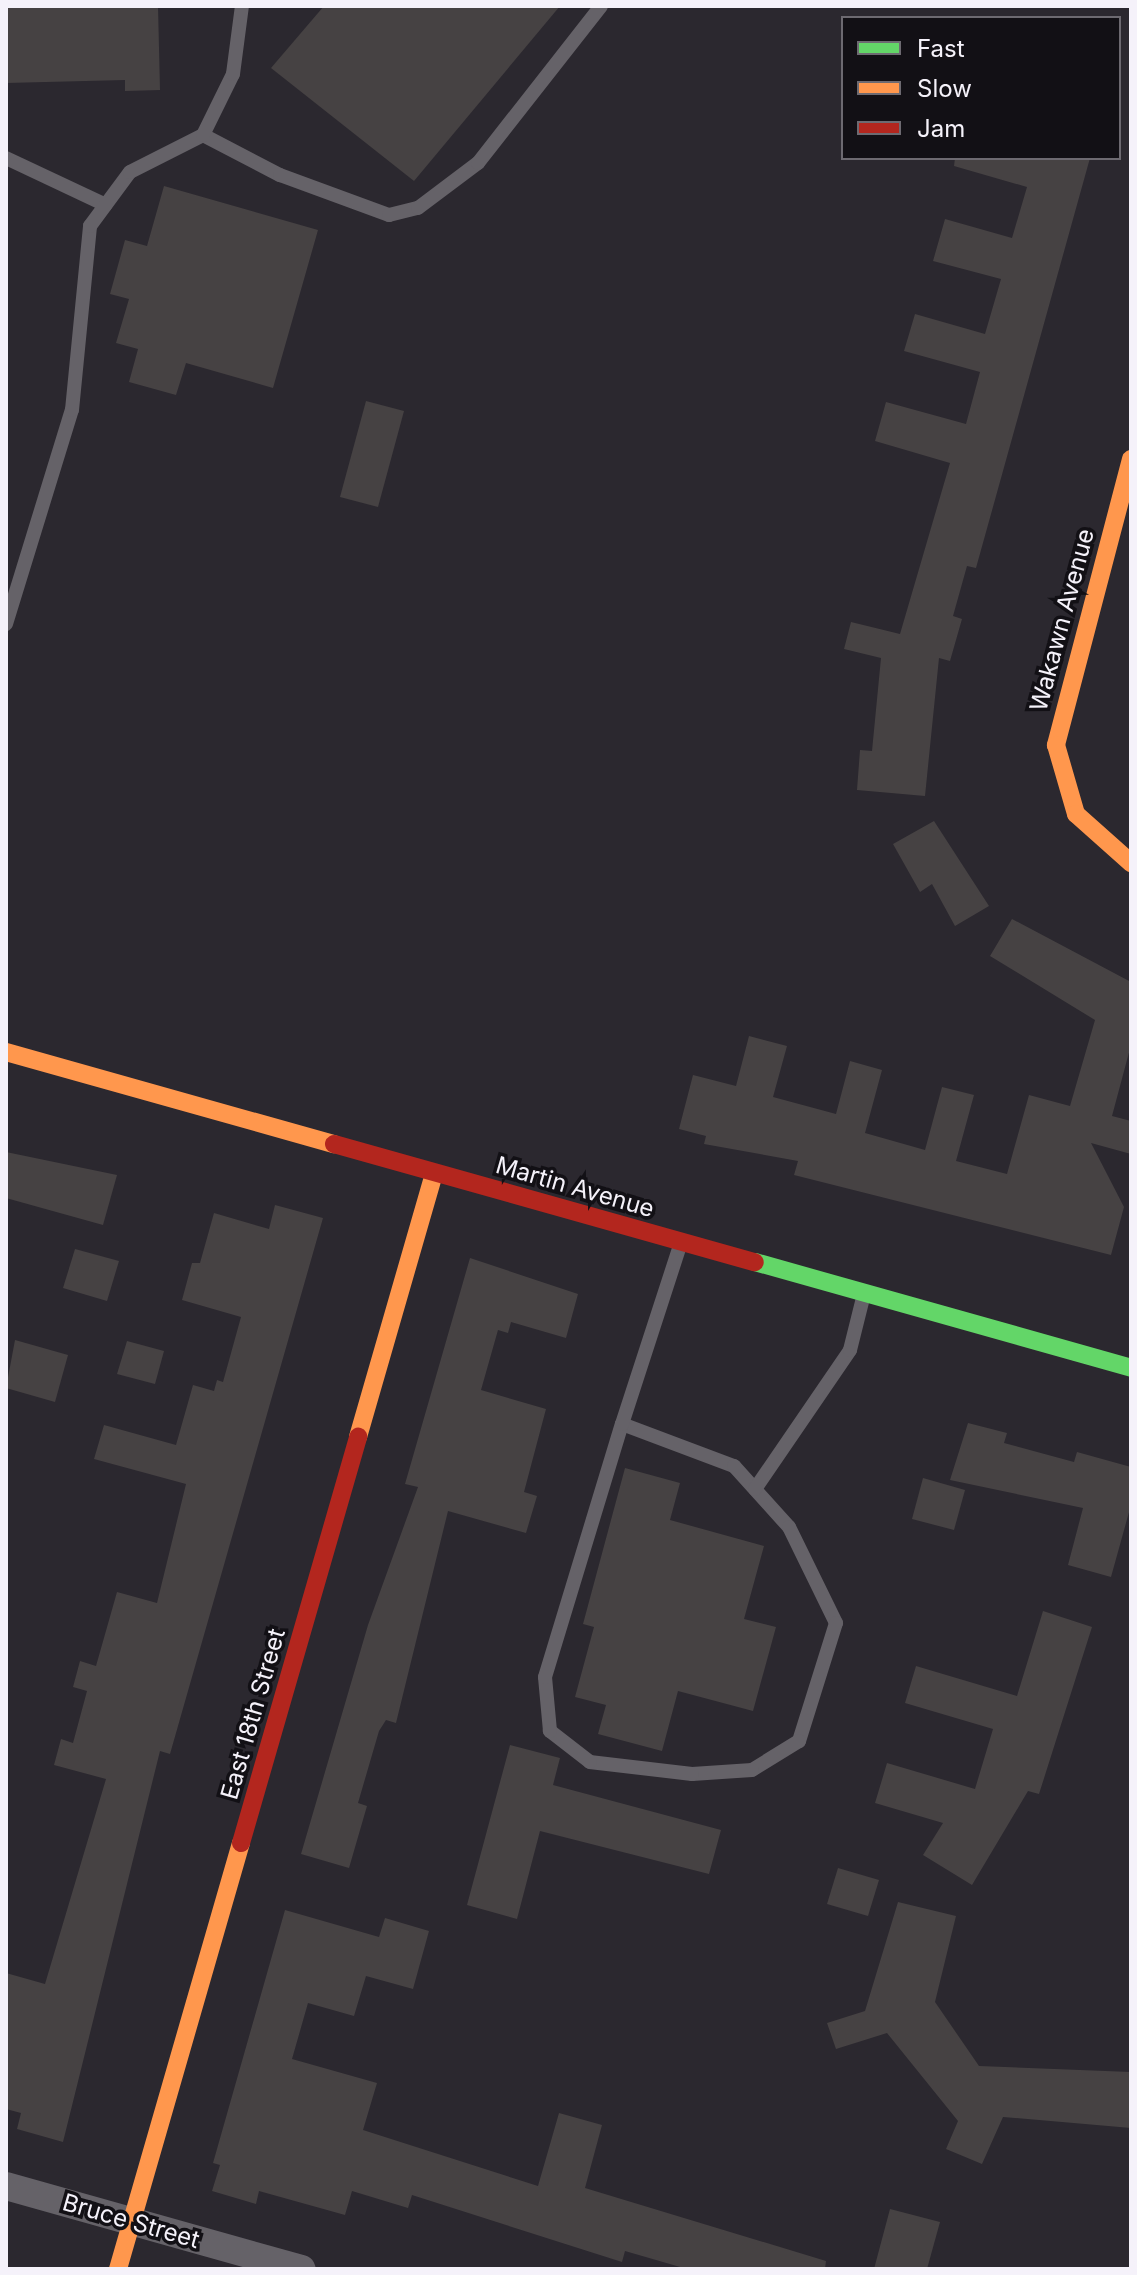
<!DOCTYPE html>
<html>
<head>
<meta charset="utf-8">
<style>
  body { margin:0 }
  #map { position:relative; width:1137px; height:2275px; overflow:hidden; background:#2b282f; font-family:Inter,sans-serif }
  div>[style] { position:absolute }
  .building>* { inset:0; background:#464243 }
  .lane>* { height:14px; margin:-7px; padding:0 7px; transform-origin:7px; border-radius:7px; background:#656268 }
  .street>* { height:28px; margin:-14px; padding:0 14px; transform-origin:14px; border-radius:14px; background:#656268 }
  .fast>* { height:18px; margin:-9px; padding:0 9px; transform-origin:9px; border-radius:9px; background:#63d668 }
  .slow>* { height:18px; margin:-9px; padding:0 9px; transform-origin:9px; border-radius:9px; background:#ff974d }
  .jam>* { height:18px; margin:-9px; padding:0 9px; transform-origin:9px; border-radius:9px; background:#b3261e }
  span { translate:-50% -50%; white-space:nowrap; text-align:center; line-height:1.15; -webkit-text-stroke:7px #121015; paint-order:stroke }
  .street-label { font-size:24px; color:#f5f2fa }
  .frame { position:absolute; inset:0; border:8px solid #f5f2fa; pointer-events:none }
  .legend { position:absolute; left:841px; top:16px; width:280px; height:144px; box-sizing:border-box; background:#121015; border:2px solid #6d6a71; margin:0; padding:10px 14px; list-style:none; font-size:24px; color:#f5f2fa }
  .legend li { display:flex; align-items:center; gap:16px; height:40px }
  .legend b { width:40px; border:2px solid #6d6a71 }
</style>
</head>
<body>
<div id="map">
  <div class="building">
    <div style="clip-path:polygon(6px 6px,158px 6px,160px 90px,125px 91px,125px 80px,6px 83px)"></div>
    <div style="clip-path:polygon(324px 6px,560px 6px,414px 181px,271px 68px)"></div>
    <div style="clip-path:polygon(955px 158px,1090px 158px,976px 568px,967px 566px,953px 616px,962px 619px,950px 661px,939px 658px,925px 796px,857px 790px,860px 750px,872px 751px,881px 658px,844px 649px,851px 622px,900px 634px,950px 463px,875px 441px,886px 402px,966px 424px,980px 372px,904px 351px,915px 314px,985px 334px,1001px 279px,933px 261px,945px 219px,1012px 238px,1027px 187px,954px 166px)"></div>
    <div style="clip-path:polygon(164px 186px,318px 230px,273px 388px,186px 363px,176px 395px,129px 382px,138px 349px,116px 343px,129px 299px,110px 294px,125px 240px,147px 246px)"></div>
    <div style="clip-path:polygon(366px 401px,404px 411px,378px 507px,340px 497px)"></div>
    <div style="clip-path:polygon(934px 821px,989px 906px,955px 926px,932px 884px,920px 892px,893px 844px)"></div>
    <div style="clip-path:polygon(1012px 919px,1131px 982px,1131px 1045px,1112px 1116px,1131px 1121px,1131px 1154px,1091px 1143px,1124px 1207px,1111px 1255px,794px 1175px,798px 1161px,704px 1144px,706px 1136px,679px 1129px,693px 1075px,736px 1086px,749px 1036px,787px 1046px,773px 1097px,836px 1114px,850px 1061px,882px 1070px,865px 1133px,925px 1150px,942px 1087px,974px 1095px,956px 1161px,1007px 1174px,1029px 1095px,1070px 1106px,1095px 1020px,990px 956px)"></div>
    <div style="clip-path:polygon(6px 1152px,117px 1175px,103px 1225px,6px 1198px)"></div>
    <div style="clip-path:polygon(275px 1205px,323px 1218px,170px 1754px,160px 1751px,63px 2142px,17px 2129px,21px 2113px,6px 2109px,6px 1973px,45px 1984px,106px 1779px,54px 1765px,61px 1739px,73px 1743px,87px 1691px,73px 1687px,80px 1661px,96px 1666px,117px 1592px,157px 1603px,186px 1484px,94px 1459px,104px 1425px,176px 1445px,193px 1385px,214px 1391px,217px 1380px,223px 1382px,241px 1317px,182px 1300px,192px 1263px,200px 1263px,214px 1213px,269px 1229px)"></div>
    <div style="clip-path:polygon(75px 1249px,119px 1261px,107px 1301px,63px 1288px)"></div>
    <div style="clip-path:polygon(470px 1258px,578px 1294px,566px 1338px,511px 1322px,508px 1333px,498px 1330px,481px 1390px,546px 1409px,524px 1492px,537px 1496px,526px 1533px,448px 1511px,396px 1723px,386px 1720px,379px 1731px,358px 1803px,367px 1806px,349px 1868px,301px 1854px,368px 1625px,418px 1487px,405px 1484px)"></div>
    <div style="clip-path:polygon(15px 1340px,68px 1355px,55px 1402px,6px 1388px)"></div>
    <div style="clip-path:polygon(127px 1341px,164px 1351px,155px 1384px,117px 1374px)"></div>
    <div style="clip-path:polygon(968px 1423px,1007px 1433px,1004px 1443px,1074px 1462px,1077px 1452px,1131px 1467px,1131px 1505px,1111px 1577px,1068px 1565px,1083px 1508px,950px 1480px)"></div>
    <div style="clip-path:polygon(625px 1468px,680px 1483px,670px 1520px,764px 1546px,744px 1619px,776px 1627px,753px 1711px,678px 1691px,662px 1751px,598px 1734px,606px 1705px,575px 1697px,594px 1627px,583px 1624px)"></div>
    <div style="clip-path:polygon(923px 1478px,965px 1490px,954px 1530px,912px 1519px)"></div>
    <div style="clip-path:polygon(1043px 1611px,1092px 1627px,1039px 1794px,1028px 1791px,972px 1885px,923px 1855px,943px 1823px,875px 1803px,887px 1763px,975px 1789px,993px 1729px,905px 1703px,916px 1666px,1017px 1696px)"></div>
    <div style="clip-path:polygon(510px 1745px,560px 1758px,553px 1785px,721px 1830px,709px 1874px,540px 1831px,517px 1919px,467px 1905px)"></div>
    <div style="clip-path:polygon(838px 1868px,879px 1880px,868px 1916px,827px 1904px)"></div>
    <div style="clip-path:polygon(898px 1902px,956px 1916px,935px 2002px,979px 2066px,1131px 2072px,1131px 2128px,1003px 2117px,982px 2164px,946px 2149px,958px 2121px,887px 2033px,836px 2049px,827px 2023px,865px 2011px)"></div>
    <div style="clip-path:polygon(285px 1910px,379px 1937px,385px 1918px,429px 1931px,413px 1989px,366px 1976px,354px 2016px,308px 2003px,292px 2059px,377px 2083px,363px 2130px,538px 2186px,559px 2113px,602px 2125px,585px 2188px,826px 2261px,825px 2269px,687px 2269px,625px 2251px,622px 2262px,412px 2195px,408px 2208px,352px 2191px,345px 2215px,259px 2191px,256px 2204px,212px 2191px,220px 2165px,213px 2163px)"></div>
    <div style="clip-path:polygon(890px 2209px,940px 2222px,927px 2269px,874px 2269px)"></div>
  </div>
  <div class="lane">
    <div style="left:203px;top:135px;width:87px;rotate:27.5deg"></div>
    <div style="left:280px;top:175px;width:116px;rotate:20.2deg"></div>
    <div style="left:389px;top:215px;width:30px;rotate:-14deg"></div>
    <div style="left:418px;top:208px;width:75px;rotate:-36.9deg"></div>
    <div style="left:478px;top:163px;width:199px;rotate:-51.9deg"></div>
    <div style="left:6px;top:158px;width:110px;rotate:25.2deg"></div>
    <div style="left:6px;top:624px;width:224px;rotate:-72.9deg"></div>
    <div style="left:72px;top:410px;width:185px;rotate:-84.4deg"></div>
    <div style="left:90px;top:226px;width:67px;rotate:-53.5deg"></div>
    <div style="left:130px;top:172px;width:82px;rotate:-26.9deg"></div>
    <div style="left:203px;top:135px;width:68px;rotate:-63.8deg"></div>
    <div style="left:233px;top:74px;width:69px;rotate:-82.5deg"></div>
    <div style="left:622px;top:1424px;width:120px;rotate:20.6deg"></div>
    <div style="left:734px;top:1466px;width:82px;rotate:48deg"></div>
    <div style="left:789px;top:1527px;width:107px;rotate:63.9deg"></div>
    <div style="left:836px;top:1623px;width:124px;rotate:107.4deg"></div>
    <div style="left:799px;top:1741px;width:55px;rotate:148.3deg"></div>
    <div style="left:752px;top:1770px;width:60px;rotate:176.2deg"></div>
    <div style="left:692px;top:1774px;width:103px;rotate:-173.3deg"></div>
    <div style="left:590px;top:1762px;width:51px;rotate:-142.2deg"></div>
    <div style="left:550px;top:1731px;width:54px;rotate:-95.3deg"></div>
    <div style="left:545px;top:1677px;width:264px;rotate:-73.1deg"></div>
    <div style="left:622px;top:1424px;width:191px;rotate:-72deg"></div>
    <div style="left:755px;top:1489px;width:168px;rotate:-55.6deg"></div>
    <div style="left:850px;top:1350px;width:58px;rotate:-76deg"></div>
  </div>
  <div class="street">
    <div style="left:6px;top:2186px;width:307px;rotate:15.7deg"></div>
  </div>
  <div class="fast">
    <div style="left:755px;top:1262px;width:391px;rotate:15.7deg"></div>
  </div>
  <div class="slow">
    <div style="left:1131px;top:459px;width:296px;rotate:104.7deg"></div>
    <div style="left:1056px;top:745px;width:72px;rotate:73.8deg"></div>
    <div style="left:1076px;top:814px;width:74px;rotate:41.7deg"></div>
    <div style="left:6px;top:1052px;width:341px;rotate:15.7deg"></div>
    <div style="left:358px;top:1437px;width:275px;rotate:-73.9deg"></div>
    <div style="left:118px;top:2269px;width:443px;rotate:-73.9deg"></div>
  </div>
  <div class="jam">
    <div style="left:334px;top:1144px;width:437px;rotate:15.7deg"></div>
    <div style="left:241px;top:1843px;width:423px;rotate:-73.9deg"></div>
  </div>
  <div class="street-label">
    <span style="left:1062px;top:620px;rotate:-75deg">Wakawn Avenue</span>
    <span style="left:575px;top:1187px;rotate:16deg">Martin Avenue</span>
    <span style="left:253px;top:1714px;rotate:-74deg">East 18th Street</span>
    <span style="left:131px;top:2221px;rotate:16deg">Bruce Street</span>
  </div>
  <div class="frame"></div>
  <ul class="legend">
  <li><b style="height:10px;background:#63d668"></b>Fast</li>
  <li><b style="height:10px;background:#ff974d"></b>Slow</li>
  <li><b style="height:10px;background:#b3261e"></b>Jam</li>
  </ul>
</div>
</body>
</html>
